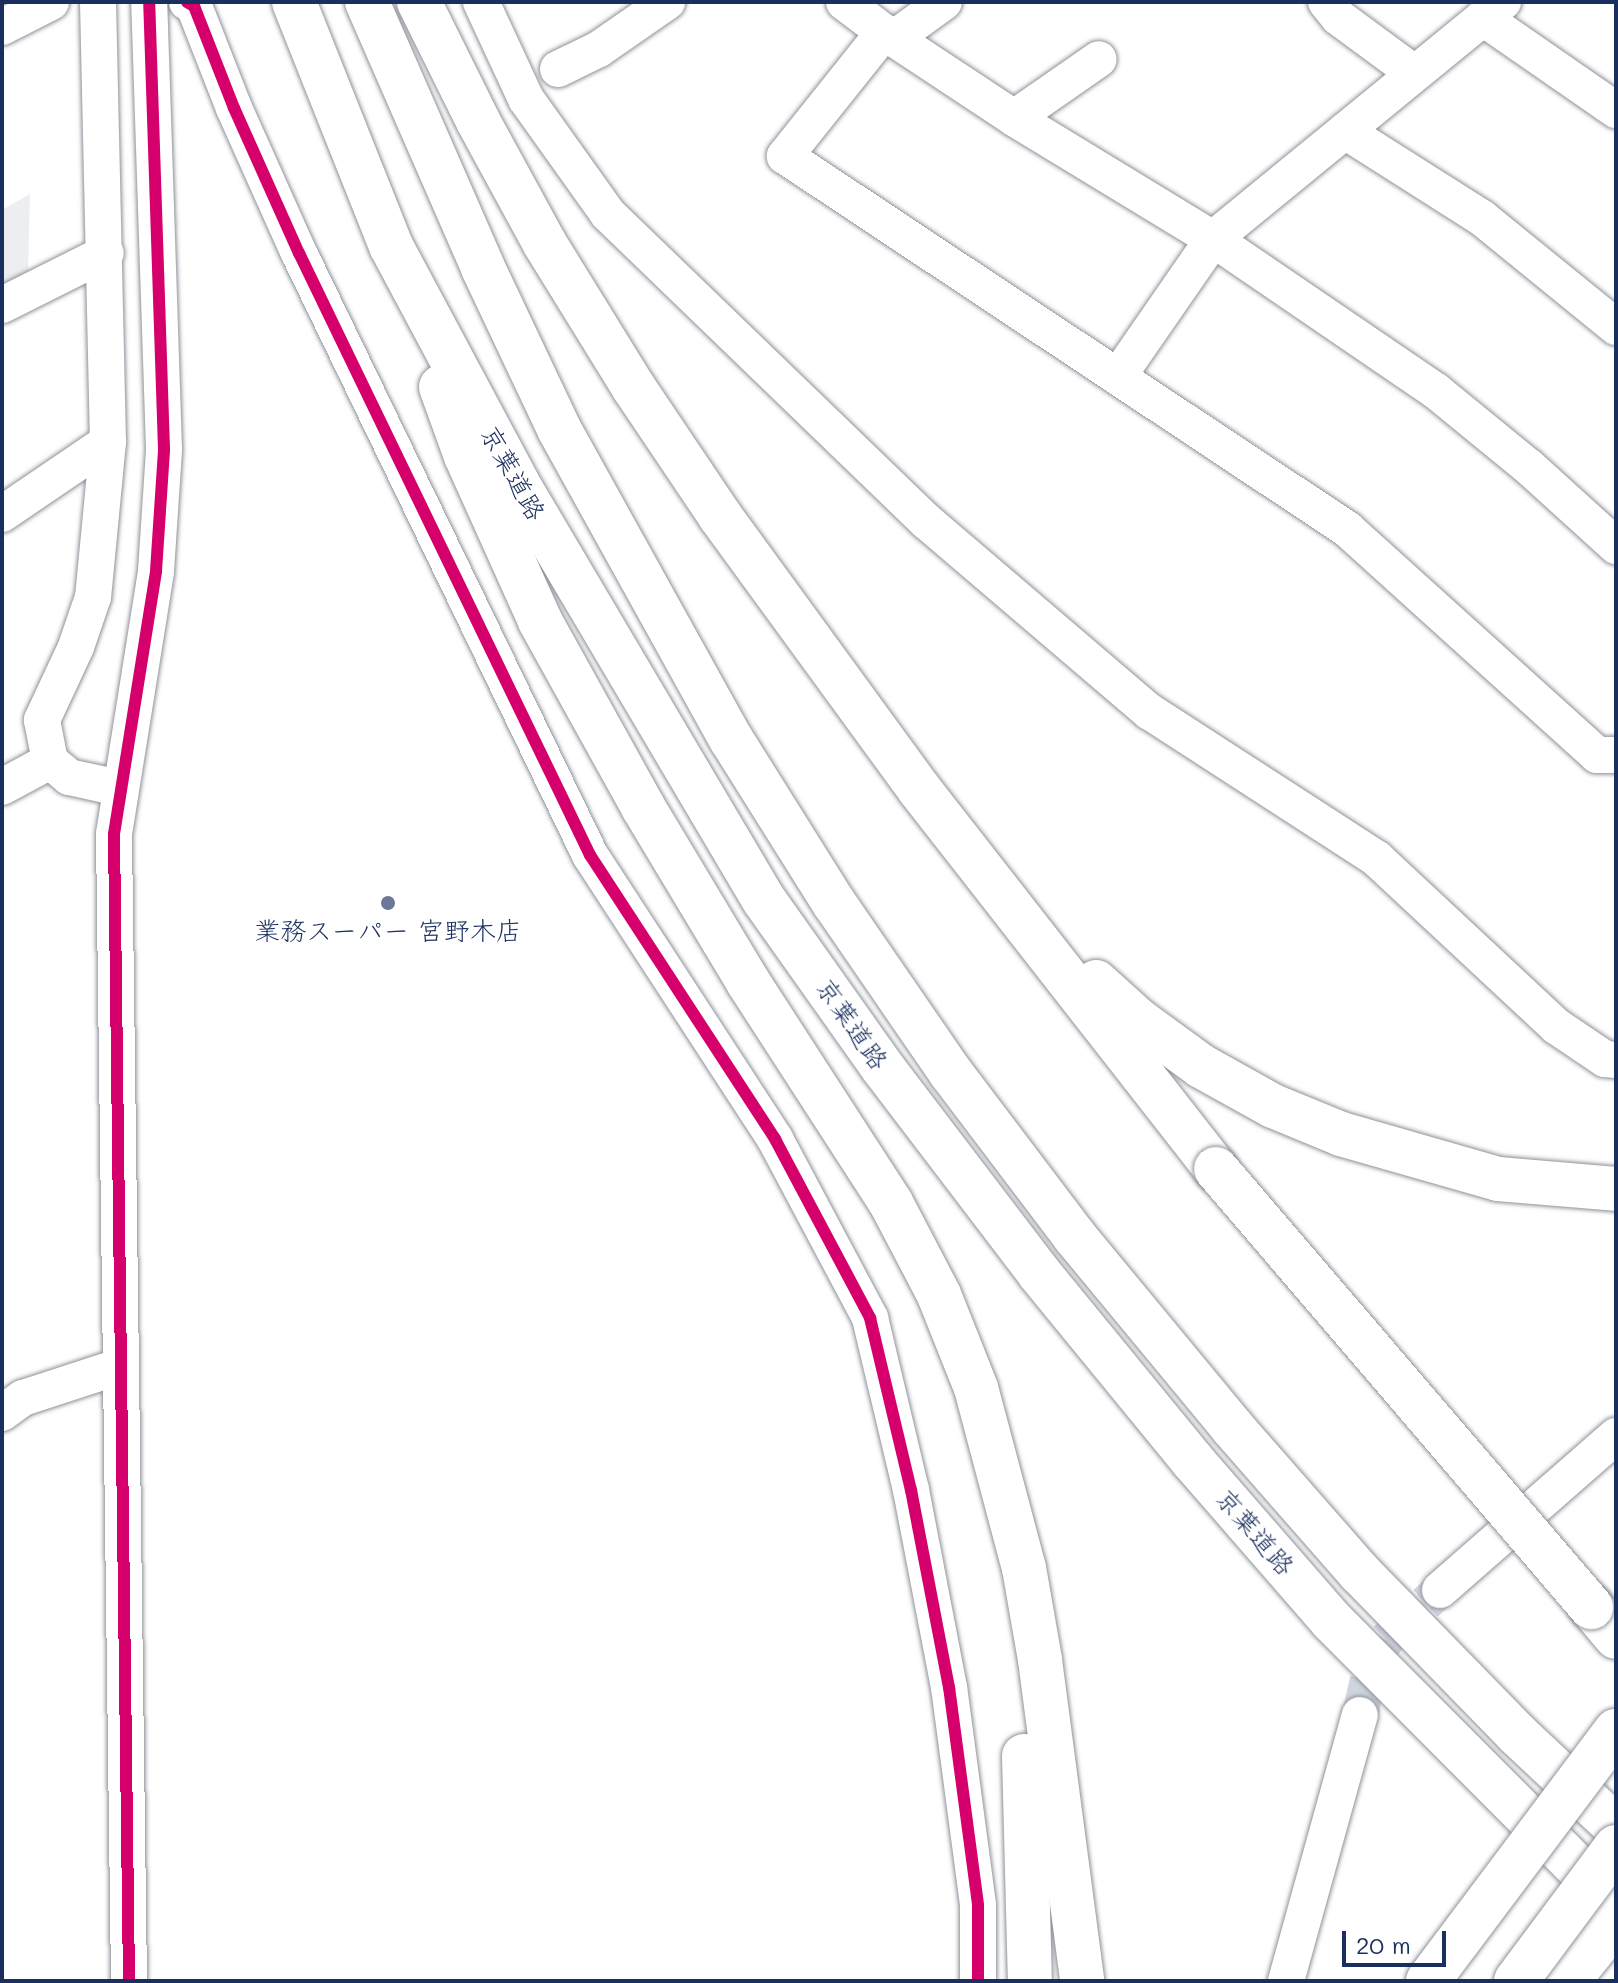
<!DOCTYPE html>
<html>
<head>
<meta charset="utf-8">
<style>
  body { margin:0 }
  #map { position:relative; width:1618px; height:1983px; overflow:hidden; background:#fff; font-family:Mali,"Klee One",sans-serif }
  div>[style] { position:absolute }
  .green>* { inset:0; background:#edeef2 }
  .minor-tunnel>* { height:36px; margin-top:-18px; transform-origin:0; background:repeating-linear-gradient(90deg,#d1d5df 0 36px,transparent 0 54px) }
  .roads { filter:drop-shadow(0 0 2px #8e929a) drop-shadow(0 0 2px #8e929a) }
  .minor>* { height:36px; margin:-18px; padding:0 18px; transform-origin:18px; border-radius:18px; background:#fff }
  .highway>* { height:44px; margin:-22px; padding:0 22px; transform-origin:22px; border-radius:22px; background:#fff }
  .bridges { filter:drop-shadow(0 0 2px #8e929a) drop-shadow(0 0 2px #8e929a) }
  .highway-bridge>* { height:44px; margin:-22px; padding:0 22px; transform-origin:22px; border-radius:22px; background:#fff }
  .cycleway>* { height:12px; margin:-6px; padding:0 6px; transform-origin:6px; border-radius:6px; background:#d6006c }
  .dots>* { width:22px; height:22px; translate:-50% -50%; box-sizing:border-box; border:4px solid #fff; border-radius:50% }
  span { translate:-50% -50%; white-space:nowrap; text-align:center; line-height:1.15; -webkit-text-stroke:6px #fff; paint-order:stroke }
  .street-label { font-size:26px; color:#1b2f5e }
  .poi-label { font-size:26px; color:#1b2f5e }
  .frame { position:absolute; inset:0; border:4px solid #1b2f5e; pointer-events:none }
  .scale { position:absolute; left:1342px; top:1931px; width:104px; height:36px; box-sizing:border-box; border:4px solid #1b2f5e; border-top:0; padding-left:10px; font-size:24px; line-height:28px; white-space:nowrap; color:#1b2f5e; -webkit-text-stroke:6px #fff; paint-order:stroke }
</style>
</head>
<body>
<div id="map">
  <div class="green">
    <div style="clip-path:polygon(30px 194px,28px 271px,2px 286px,2px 210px)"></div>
  </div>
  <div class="minor-tunnel">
    <div style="left:1360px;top:1715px;width:50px;rotate:-77.3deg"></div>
    <div style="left:1371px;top:1666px;width:30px;rotate:-60deg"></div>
    <div style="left:1386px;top:1640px;width:74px;rotate:-42.8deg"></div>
  </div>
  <div class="roads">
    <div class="minor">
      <div style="left:98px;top:2px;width:440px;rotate:88.7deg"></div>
      <div style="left:108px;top:442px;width:156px;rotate:95.5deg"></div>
      <div style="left:93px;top:597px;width:53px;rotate:108.8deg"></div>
      <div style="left:76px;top:647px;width:81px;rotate:115deg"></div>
      <div style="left:42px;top:720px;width:42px;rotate:79deg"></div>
      <div style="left:50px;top:761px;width:25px;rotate:40deg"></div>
      <div style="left:69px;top:777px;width:51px;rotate:12.4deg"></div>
      <div style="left:187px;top:2px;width:8px;rotate:30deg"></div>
      <div style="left:194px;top:6px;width:110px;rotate:68.6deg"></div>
      <div style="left:234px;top:108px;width:159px;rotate:65.9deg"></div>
      <div style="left:299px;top:253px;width:669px;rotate:64.2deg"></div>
      <div style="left:590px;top:855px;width:339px;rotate:56.9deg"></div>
      <div style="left:775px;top:1139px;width:203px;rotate:62deg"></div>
      <div style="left:870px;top:1318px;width:177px;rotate:76.6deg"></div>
      <div style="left:911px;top:1490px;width:201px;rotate:79.1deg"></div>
      <div style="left:949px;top:1687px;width:220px;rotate:82.4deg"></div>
      <div style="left:978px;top:1905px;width:76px;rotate:90deg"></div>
      <div style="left:481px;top:2px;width:107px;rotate:65.1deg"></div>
      <div style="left:526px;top:99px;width:141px;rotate:54.5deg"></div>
      <div style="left:608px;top:214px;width:442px;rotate:44deg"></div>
      <div style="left:926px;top:521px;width:294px;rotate:40.5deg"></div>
      <div style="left:1150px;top:712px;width:270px;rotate:32.9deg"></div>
      <div style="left:1377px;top:859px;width:245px;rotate:43deg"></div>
      <div style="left:1556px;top:1026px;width:59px;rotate:34deg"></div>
      <div style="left:1605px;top:1059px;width:11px;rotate:5deg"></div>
      <div style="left:844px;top:2px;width:50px;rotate:36.9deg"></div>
      <div style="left:884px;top:32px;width:159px;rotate:128.6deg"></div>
      <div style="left:785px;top:156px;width:675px;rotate:33.57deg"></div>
      <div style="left:1347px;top:529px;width:337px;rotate:42.1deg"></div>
      <div style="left:1597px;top:755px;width:19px"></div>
      <div style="left:1326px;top:2px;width:19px;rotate:51deg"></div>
      <div style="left:1338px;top:17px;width:94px;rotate:36.4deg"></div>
      <div style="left:1483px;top:18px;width:162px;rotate:34.7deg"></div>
      <div style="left:2px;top:27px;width:55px;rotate:-27deg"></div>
      <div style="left:884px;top:32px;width:156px;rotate:33.5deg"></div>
      <div style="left:1014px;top:118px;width:233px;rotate:31.3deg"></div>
      <div style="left:1213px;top:239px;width:270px;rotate:34.3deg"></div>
      <div style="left:1436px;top:391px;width:120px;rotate:39.3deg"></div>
      <div style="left:1529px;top:467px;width:118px;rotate:42.2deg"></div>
      <div style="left:893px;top:39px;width:63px;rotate:-36deg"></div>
      <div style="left:558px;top:69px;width:46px;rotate:-26deg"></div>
      <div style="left:599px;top:49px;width:83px;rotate:-34.7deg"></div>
      <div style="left:1014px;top:118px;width:103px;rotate:-34.8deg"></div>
      <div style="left:1345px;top:131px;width:162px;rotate:32.4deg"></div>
      <div style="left:1482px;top:218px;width:173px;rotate:39.1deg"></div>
      <div style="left:2px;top:305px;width:116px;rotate:-26.6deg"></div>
      <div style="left:1119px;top:375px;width:165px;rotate:-55.3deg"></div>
      <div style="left:1213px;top:239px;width:375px;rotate:-39.3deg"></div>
      <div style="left:2px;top:514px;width:128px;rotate:-34.2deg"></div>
      <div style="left:2px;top:787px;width:55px;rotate:-28.4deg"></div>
      <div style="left:2px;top:1413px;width:26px;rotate:-36deg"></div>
      <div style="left:23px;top:1398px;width:103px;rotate:-18.1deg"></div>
      <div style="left:1440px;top:1590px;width:234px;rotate:-41.2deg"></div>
      <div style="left:129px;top:1981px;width:1147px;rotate:-90.75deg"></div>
      <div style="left:114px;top:834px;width:266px;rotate:-80.9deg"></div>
      <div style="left:156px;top:571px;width:122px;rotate:-86.2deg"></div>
      <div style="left:164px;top:449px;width:447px;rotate:-91.9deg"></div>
      <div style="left:1286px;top:1981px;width:276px;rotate:-74.5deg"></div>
    </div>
    <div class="highway">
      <div style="left:294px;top:2px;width:263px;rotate:68.3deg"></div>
      <div style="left:391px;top:246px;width:278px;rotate:61.9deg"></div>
      <div style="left:522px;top:491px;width:475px;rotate:59.4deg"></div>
      <div style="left:764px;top:900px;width:206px;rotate:54.7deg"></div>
      <div style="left:883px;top:1068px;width:258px;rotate:52.7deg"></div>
      <div style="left:1039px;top:1273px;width:242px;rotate:50.7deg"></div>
      <div style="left:1192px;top:1460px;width:212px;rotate:49deg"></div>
      <div style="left:1331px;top:1620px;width:404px;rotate:45.1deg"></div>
      <div style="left:367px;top:2px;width:290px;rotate:66.4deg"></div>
      <div style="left:483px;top:268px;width:178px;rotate:64.7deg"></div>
      <div style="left:559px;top:429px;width:355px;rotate:61deg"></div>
      <div style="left:731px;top:739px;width:194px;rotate:57.9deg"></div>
      <div style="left:834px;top:903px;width:206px;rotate:55.5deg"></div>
      <div style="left:951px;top:1073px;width:206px;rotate:52.9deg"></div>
      <div style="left:1075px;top:1237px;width:246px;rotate:50.4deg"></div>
      <div style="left:1232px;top:1427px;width:194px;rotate:48.8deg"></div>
      <div style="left:1360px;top:1573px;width:225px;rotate:45.7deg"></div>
      <div style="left:1517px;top:1734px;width:136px;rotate:43.2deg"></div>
      <div style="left:419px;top:2px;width:133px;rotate:63.6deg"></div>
      <div style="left:478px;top:121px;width:140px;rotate:61.4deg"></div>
      <div style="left:545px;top:244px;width:169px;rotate:58.3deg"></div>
      <div style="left:634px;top:388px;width:154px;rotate:56.1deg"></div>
      <div style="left:720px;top:516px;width:338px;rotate:53.9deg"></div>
      <div style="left:919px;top:789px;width:482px;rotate:52deg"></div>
      <div style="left:441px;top:387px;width:73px;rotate:70.1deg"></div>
      <div style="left:466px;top:456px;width:181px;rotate:65.8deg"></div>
      <div style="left:540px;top:621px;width:213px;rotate:61deg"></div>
      <div style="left:643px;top:807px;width:204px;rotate:59deg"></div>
      <div style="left:748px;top:982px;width:263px;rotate:57.1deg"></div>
      <div style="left:891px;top:1203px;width:104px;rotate:62.4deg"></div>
      <div style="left:939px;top:1295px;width:100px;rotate:68.3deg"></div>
      <div style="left:976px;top:1388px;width:186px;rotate:75.1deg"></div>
      <div style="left:1024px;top:1568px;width:93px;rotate:80.1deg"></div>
      <div style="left:1040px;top:1660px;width:324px;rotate:82.5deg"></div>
      <div style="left:1096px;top:982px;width:57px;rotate:42.1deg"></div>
      <div style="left:1138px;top:1020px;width:78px;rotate:36.1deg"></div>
      <div style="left:1201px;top:1066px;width:82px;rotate:29.1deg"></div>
      <div style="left:1273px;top:1106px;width:74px;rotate:22.4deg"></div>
      <div style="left:1341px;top:1134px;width:163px;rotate:16deg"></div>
      <div style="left:1498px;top:1179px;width:118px;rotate:4.8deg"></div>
      <div style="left:1591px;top:1607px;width:39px;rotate:50deg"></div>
      <div style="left:1024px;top:1756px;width:225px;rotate:88.5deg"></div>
      <div style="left:1568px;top:1981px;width:77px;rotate:-51.3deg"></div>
    </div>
  </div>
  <div class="bridges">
    <div class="highway-bridge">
      <div style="left:1216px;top:1169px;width:577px;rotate:49.43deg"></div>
      <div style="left:1428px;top:1981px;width:313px;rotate:-53.1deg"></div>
      <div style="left:1516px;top:1981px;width:167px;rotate:-53.3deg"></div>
    </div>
  </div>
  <div class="cycleway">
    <div style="left:187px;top:2px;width:8px;rotate:30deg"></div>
    <div style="left:194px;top:6px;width:110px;rotate:68.6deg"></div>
    <div style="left:234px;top:108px;width:159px;rotate:65.9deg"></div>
    <div style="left:299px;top:253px;width:669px;rotate:64.2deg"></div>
    <div style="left:590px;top:855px;width:339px;rotate:56.9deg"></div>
    <div style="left:775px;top:1139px;width:203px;rotate:62deg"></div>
    <div style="left:870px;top:1318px;width:177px;rotate:76.6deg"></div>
    <div style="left:911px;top:1490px;width:201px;rotate:79.1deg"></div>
    <div style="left:949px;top:1687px;width:220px;rotate:82.4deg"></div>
    <div style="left:978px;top:1905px;width:76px;rotate:90deg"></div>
    <div style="left:129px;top:1981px;width:1147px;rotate:-90.75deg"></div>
    <div style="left:114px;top:834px;width:266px;rotate:-80.9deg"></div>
    <div style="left:156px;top:571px;width:122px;rotate:-86.2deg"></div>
    <div style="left:164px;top:449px;width:447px;rotate:-91.9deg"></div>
  </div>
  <div class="dots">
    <div style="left:388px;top:903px;background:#6b7896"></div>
  </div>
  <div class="street-label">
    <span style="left:513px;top:473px;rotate:61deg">京葉道路</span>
    <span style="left:852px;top:1024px;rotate:55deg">京葉道路</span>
    <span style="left:1255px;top:1532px;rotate:49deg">京葉道路</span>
  </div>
  <div class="poi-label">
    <span style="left:388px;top:931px">業務スーパー 宮野木店</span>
  </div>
  <div class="frame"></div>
  <div class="scale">20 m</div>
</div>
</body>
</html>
